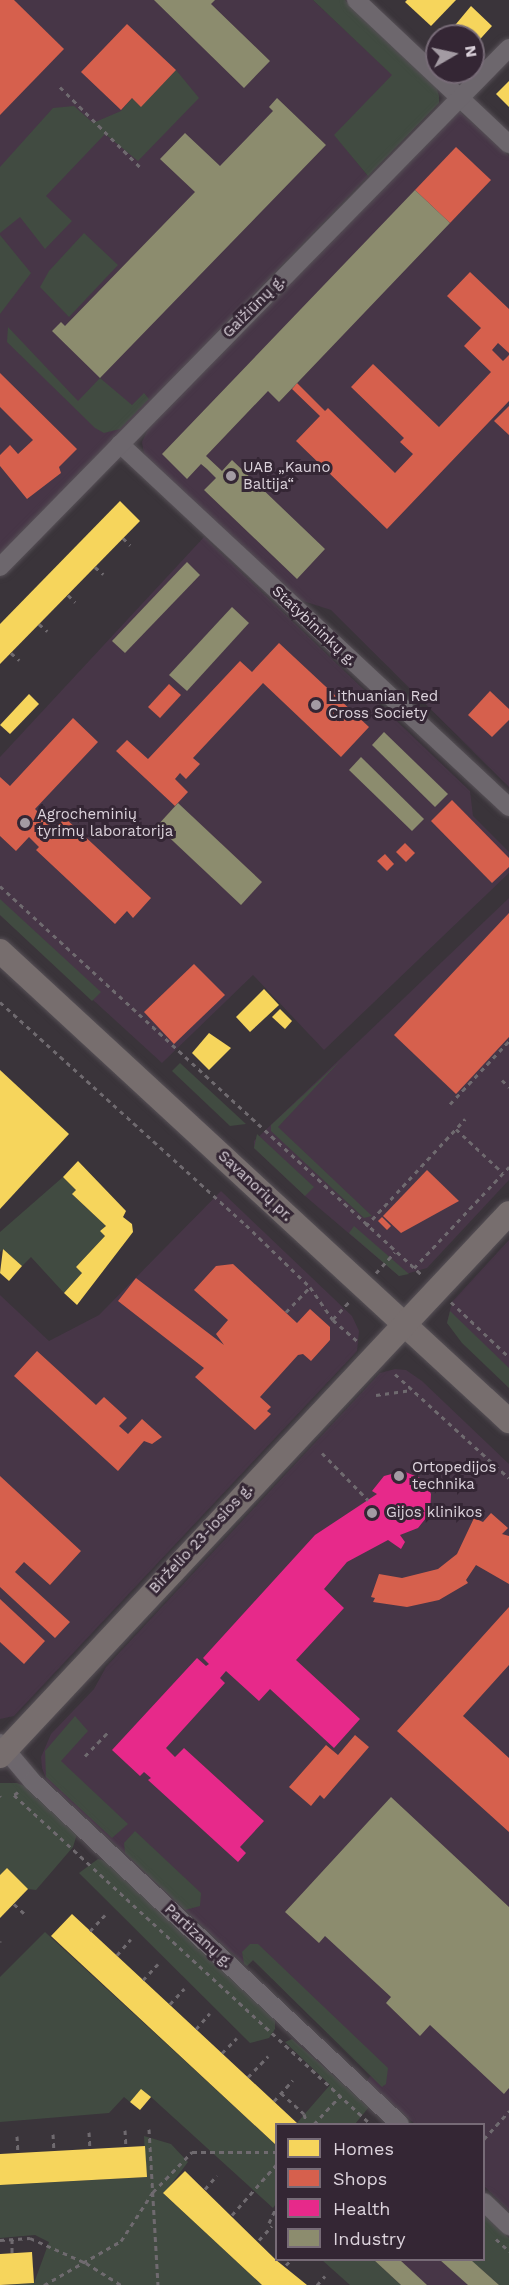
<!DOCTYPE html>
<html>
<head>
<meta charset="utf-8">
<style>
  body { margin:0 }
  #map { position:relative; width:509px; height:2285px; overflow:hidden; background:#3a343a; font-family:"Work Sans",sans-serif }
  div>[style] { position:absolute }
  .built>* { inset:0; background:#473647 }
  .green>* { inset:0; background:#414b41 }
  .homes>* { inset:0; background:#f6d55c }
  .shops>* { inset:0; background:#d6604d }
  .health>* { inset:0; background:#e7298a }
  .industry>* { inset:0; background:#8c8c6e }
  .path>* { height:3px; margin-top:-1.5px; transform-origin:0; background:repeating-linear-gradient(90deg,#6f6a6f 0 4.5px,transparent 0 9px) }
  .roads { filter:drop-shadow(0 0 2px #565056) drop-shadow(0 0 2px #565056) }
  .minor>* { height:18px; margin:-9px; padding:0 9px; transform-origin:9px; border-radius:9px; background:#6d676d }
  .major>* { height:24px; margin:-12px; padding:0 12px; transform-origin:12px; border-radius:12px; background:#776e6e }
  .dots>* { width:16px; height:16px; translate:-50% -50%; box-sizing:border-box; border:3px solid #342634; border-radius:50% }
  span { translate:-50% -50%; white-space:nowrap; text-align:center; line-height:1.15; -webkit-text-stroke:6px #342634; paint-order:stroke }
  .street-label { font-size:15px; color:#dcd3dc }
  .poi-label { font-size:15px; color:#dcd3dc }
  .left { translate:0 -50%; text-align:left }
  .legend { position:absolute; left:275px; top:2123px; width:210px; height:138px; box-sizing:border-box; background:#342634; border:2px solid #776b77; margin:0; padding:8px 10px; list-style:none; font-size:18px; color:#dcd3dc }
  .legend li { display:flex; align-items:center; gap:12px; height:30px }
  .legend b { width:30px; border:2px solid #776b77 }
  .north { position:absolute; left:425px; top:24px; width:60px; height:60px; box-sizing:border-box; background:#342634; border:2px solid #776b77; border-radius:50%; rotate:81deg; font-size:16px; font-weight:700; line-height:24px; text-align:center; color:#dcd3dc }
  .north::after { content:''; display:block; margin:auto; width:21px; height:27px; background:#a39ba3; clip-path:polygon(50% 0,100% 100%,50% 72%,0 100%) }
</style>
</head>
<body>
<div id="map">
  <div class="built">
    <div style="clip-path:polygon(0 0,313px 0,393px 75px,335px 135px,368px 176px,0 556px)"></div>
    <div style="clip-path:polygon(459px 111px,509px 156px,509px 787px,331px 610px,297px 599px,144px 454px,142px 442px,148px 429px)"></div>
    <div style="clip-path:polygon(204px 537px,470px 791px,473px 816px,509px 852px,509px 873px,324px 1050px,253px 975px,162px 1063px,0 915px,0 757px)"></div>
    <div style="clip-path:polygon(509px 898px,509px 1180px,427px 1268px,399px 1276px,305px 1196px,254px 1148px,254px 1141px)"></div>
    <div style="clip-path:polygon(221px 1191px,352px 1316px,359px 1331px,357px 1351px,14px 1716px,0 1719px,0 1295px,49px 1341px,99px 1315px)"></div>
    <div style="clip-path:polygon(509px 1240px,509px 1388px,447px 1323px,452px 1302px)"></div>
    <div style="clip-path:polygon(395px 1369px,406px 1370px,422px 1381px,509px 1464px,509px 2210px,484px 2186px,484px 2124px,415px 2124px,366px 2082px,371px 2075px,253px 1960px,247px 1966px,224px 1946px,47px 1781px,42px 1768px,41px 1757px,51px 1734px,94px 1689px,106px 1667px,380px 1373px)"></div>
    <div style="clip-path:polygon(374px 2260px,471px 2260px,499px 2285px,401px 2285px)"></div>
  </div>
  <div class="green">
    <div style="clip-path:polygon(313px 0,345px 0,436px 86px,439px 96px,439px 103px,368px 176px,334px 135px,392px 75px)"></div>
    <div style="clip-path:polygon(176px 70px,199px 98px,138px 161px,105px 134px,46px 196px,72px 221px,45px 249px,20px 217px,0 233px,0 167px,53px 108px,74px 106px,93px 123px,121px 111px,132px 98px,141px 106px)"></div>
    <div style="clip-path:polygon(84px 233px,118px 265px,69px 317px,40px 287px,49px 271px)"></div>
    <div style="clip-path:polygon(0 235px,31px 273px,0 314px)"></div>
    <div style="clip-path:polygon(8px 327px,78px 401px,100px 378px,132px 405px,144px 393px,149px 399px,120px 429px,104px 433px,95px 428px,7px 342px)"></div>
    <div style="clip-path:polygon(0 899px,101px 992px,92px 1001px,0 915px)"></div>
    <div style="clip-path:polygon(341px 1060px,278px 1127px,372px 1216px,364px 1218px,271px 1131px,271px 1125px)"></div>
    <div style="clip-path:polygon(180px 1063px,246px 1124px,230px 1126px,172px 1071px)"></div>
    <div style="clip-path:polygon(257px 1134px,314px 1187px,305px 1196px,254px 1148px)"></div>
    <div style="clip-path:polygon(63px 1177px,76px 1190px,73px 1195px,106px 1226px,100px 1231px,105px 1236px,76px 1267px,82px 1273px,64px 1293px,31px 1257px,22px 1266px,3px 1249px,0 1252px,0 1232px)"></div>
    <div style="clip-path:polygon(354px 1226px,409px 1274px,399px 1276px,349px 1233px)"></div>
    <div style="clip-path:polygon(450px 1311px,509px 1368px,509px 1388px,462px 1343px,447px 1323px)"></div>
    <div style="clip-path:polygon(75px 1716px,88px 1731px,61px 1761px,128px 1824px,112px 1838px,46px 1777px,45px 1751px)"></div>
    <div style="clip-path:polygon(0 1783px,17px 1783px,27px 1787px,77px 1834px,73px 1847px,36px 1890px,28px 1889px,7px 1868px,0 1875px)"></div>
    <div style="clip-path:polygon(135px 1831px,201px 1893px,200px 1906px,185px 1910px,125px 1853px,124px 1843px)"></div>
    <div style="clip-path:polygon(98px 1859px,106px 1861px,275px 2020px,275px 2029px,269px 2038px,250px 2043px,79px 1873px)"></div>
    <div style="clip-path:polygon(45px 1932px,276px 2145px,276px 2204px,273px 2208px,151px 2097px,130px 2102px,124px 2097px,109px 2113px,0 2122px,0 1977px)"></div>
    <div style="clip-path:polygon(250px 1944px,258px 1944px,388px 2068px,386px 2084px,382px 2087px,253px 1960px,247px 1966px,244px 1964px,242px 1952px)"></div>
    <div style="clip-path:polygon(292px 2039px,369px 2107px,355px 2124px,296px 2124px,330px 2085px,285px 2042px)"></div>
    <div style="clip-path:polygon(144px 2136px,171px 2144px,188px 2162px,164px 2194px,262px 2285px,3px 2285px,34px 2283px,49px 2242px,35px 2235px,0 2238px,0 2181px,1px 2185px,146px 2177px)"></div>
    <div style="clip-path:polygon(484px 2214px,509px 2238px,509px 2285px,499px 2285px,471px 2260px,484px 2260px)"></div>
    <div style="clip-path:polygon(322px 2260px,374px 2260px,401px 2285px,350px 2285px)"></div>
  </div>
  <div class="homes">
    <div style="clip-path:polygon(407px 0,456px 0,431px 26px,405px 2px)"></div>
    <div style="clip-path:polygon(471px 6px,492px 26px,473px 47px,473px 36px,446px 36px)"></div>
    <div style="clip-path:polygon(509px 81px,509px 107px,496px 94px)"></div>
    <div style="clip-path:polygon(120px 501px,140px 521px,0 664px,0 624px)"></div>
    <div style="clip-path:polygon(29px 694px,39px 704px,10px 734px,0 725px)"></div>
    <div style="clip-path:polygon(264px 989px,279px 1005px,250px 1032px,236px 1017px)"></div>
    <div style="clip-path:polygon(280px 1009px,292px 1021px,285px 1029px,272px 1017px)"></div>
    <div style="clip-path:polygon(209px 1033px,231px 1048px,209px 1070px,192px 1053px)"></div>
    <div style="clip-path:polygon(0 1070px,69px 1134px,0 1209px)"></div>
    <div style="clip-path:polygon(78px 1161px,126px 1211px,123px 1217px,132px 1224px,133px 1232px,77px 1305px,64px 1293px,82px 1273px,76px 1267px,105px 1236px,100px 1231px,106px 1226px,72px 1194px,76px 1190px,63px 1177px)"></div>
    <div style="clip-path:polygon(3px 1249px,22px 1266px,9px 1281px,0 1273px)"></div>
    <div style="clip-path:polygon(7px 1868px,28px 1889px,0 1918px,0 1875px)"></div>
    <div style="clip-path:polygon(72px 1914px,297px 2123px,276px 2124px,276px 2145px,51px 1936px)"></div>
    <div style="clip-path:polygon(141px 2089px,151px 2097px,140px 2110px,130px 2102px)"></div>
    <div style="clip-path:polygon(145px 2146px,147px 2177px,0 2185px,0 2154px)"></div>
    <div style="clip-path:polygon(185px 2171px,276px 2260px,307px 2285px,262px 2285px,163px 2193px)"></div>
    <div style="clip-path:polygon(32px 2252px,34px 2283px,0 2285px,0 2254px)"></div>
  </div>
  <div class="shops">
    <div style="clip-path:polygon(0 0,14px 0,64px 49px,0 115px)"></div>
    <div style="clip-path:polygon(127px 24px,176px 70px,141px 107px,132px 98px,121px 110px,81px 72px)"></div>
    <div style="clip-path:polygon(456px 147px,491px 180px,450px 223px,415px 190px)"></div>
    <div style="clip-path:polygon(470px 272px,509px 309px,509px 353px,498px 343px,492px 350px,503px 361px,509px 355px,509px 401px,387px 529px,296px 441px,320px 416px,292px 389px,297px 383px,325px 411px,328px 408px,395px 473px,413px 454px,400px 442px,404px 438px,351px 387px,373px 364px,439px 427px,491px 372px,464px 346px,481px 328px,447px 296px)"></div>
    <div style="clip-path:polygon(0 373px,77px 449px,59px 467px,61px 473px,27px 499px,0 466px,0 455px,10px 445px,18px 454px,33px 440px,0 407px)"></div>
    <div style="clip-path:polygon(509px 406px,509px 435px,494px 421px)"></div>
    <div style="clip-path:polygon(279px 643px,369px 727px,341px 757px,263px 683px,193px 758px,200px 764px,186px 779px,180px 773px,175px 779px,188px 792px,175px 806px,116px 751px,127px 740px,148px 759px,240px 661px,252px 672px)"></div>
    <div style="clip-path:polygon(169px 684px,181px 695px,160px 718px,148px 707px)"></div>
    <div style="clip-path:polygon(490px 691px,509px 709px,509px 720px,492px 737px,468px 715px)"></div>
    <div style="clip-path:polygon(73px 718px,98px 742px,35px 809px,55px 829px,65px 818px,151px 898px,133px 918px,127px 911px,115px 924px,36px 850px,39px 847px,29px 837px,16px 851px,0 836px,0 777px,10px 786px)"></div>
    <div style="clip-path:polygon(452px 800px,509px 858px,509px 867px,492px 883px,431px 821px)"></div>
    <div style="clip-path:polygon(405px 843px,415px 853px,406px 862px,396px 852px)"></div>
    <div style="clip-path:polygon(385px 854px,394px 864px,387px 871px,377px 861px)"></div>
    <div style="clip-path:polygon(509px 913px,509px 1037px,456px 1094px,394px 1035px)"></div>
    <div style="clip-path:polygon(194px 964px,225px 995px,174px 1044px,144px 1012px)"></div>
    <div style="clip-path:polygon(427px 1170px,459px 1201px,401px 1233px,383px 1216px)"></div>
    <div style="clip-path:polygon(382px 1217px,391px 1226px,387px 1230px,378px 1221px)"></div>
    <div style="clip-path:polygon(233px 1264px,297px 1323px,310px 1309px,330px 1327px,330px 1340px,311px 1361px,303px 1354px,298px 1355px,260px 1397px,271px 1407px,267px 1411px,271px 1414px,255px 1430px,195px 1377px,204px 1368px,118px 1301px,136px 1278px,224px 1345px,216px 1334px,228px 1320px,194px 1290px,216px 1266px)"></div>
    <div style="clip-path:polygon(37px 1351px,96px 1405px,104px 1397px,127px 1418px,119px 1426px,128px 1434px,142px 1419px,162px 1437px,152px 1444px,144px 1441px,118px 1471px,14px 1376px)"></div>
    <div style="clip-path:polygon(0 1476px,81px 1551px,50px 1585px,24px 1562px,15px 1572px,70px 1622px,55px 1638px,0 1587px)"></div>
    <div style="clip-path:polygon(491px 1513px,508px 1528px,502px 1534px,509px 1536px,509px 1584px,476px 1565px,466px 1580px,468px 1583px,439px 1600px,407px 1607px,373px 1602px,375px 1598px,371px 1597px,379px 1574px,402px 1578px,438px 1569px,457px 1554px,474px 1518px,483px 1522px)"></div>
    <div style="clip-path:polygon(0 1599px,45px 1641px,24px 1664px,0 1642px)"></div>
    <div style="clip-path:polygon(509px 1607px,509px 1665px,463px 1716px,509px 1758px,509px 1832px,397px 1731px)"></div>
    <div style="clip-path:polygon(355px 1735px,369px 1747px,324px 1799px,320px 1795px,311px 1806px,289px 1787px,326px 1745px,338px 1755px)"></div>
  </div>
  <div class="health">
    <div style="clip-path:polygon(403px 1471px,420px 1478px,427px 1485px,431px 1494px,430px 1513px,418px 1528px,400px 1535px,405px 1542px,401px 1549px,388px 1540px,347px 1562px,324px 1589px,344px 1608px,296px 1660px,360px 1719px,334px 1748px,270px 1689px,259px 1701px,226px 1671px,220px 1678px,225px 1683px,166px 1748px,175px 1757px,184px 1748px,264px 1821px,240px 1847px,246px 1853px,238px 1862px,148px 1780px,151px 1778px,144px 1772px,140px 1776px,112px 1750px,197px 1658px,206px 1666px,209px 1664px,203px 1658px,315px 1535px,377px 1494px,372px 1491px,384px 1476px)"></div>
  </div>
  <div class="industry">
    <div style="clip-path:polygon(154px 0,215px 0,211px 4px,270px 61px,244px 88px)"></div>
    <div style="clip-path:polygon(277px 98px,326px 145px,100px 378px,52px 331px,61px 322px,65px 326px,195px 192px,160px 159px,185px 133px,220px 166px,273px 111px,269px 107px)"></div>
    <div style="clip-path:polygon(415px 190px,450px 223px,279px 402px,268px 391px,206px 456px,222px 471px,232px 460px,325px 549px,297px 579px,204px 490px,216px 478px,207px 469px,201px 464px,187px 479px,162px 454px)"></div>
    <div style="clip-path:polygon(187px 562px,200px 575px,125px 653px,112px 641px)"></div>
    <div style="clip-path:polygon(232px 607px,249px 623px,187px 691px,169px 675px)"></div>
    <div style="clip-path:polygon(384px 732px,448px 794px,435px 807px,372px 745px)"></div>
    <div style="clip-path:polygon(361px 757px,424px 819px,412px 831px,349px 770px)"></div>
    <div style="clip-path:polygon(178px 803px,262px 882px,241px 905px,157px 826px)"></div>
    <div style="clip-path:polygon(391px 1797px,509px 1907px,509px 2088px,504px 2094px,430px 2025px,420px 2036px,386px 2003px,391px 1997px,325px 1936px,319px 1943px,285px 1912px)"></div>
    <div style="clip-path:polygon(374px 2260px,400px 2260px,427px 2285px,401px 2285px)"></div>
    <div style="clip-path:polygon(440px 2260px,471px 2260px,499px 2285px,468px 2285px)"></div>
  </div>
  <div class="path">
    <div style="left:60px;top:87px;width:113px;rotate:45deg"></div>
    <div style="left:123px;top:538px;width:10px;rotate:45deg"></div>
    <div style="left:95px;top:567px;width:11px;rotate:41deg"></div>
    <div style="left:68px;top:595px;width:10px;rotate:45deg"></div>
    <div style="left:39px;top:624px;width:11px;rotate:41deg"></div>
    <div style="left:11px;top:653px;width:11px;rotate:41deg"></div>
    <div style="left:0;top:886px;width:574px;rotate:42.67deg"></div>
    <div style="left:0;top:1002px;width:332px;rotate:42.2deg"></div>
    <div style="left:246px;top:1225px;width:89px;rotate:44.1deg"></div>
    <div style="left:310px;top:1287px;width:40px;rotate:55.1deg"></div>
    <div style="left:333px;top:1320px;width:35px;rotate:41deg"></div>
    <div style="left:502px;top:1080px;width:10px;rotate:45deg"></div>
    <div style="left:450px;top:1104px;width:86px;rotate:-46.9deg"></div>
    <div style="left:456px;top:1129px;width:64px;rotate:43.1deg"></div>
    <div style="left:366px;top:1226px;width:146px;rotate:-47.2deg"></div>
    <div style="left:414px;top:1268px;width:139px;rotate:-46.8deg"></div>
    <div style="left:376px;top:1273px;width:28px;rotate:-48deg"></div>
    <div style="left:451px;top:1302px;width:80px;rotate:43.5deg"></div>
    <div style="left:286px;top:1312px;width:35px;rotate:-46deg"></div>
    <div style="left:333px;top:1319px;width:23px;rotate:-47deg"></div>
    <div style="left:395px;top:1374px;width:154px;rotate:42.4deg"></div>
    <div style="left:376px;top:1395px;width:36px;rotate:-8deg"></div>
    <div style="left:322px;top:1453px;width:66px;rotate:45.6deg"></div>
    <div style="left:85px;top:1756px;width:32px;rotate:-46deg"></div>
    <div style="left:18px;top:1792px;width:5px;rotate:143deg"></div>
    <div style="left:14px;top:1795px;width:485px;rotate:42.7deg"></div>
    <div style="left:0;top:1796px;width:1px;rotate:45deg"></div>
    <div style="left:14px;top:1904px;width:16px;rotate:43deg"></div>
    <div style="left:90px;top:1931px;width:22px;rotate:-47deg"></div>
    <div style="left:0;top:1941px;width:1px;rotate:90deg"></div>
    <div style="left:117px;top:1955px;width:21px;rotate:-49deg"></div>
    <div style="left:143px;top:1980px;width:22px;rotate:-47deg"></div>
    <div style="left:170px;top:2004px;width:21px;rotate:-47deg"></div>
    <div style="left:196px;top:2029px;width:21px;rotate:-49deg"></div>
    <div style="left:222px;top:2053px;width:21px;rotate:-45deg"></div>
    <div style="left:248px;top:2077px;width:29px;rotate:-46deg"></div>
    <div style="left:281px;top:2093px;width:31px;rotate:42deg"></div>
    <div style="left:304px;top:2114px;width:10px;rotate:73deg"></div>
    <div style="left:274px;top:2101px;width:28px;rotate:-48deg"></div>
    <div style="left:314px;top:2124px;width:38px;rotate:-47deg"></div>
    <div style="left:149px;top:2129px;width:156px;rotate:86.7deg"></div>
    <div style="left:125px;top:2130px;width:17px;rotate:87deg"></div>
    <div style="left:89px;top:2132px;width:17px;rotate:87deg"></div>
    <div style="left:53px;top:2134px;width:17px;rotate:87deg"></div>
    <div style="left:17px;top:2136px;width:17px;rotate:87deg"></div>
    <div style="left:484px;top:2139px;width:38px;rotate:-48deg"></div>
    <div style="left:205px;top:2189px;width:18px;rotate:-49deg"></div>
    <div style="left:232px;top:2215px;width:67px;rotate:-48.7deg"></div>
    <div style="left:269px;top:2223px;width:17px;rotate:-65deg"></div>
    <div style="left:12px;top:2239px;width:14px;rotate:90deg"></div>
    <div style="left:496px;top:2239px;width:18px;rotate:43deg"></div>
    <div style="left:0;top:2240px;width:30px;rotate:-4deg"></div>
    <div style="left:30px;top:2238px;width:61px;rotate:24.1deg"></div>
    <div style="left:86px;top:2263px;width:41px;rotate:32.2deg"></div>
    <div style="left:259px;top:2240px;width:19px;rotate:-47deg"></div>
    <div style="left:286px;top:2265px;width:7px;rotate:-45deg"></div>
    <div style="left:44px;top:2285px;width:89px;rotate:-29.7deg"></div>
    <div style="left:121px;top:2241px;width:59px;rotate:-56.9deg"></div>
    <div style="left:153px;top:2192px;width:56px;rotate:-45.7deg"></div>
    <div style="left:192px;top:2152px;width:84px"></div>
    <div style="left:317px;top:2285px;width:12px;rotate:-48deg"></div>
  </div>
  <div class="roads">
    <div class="minor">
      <div style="left:356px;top:0;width:210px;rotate:43.3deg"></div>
      <div style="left:120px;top:444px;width:532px;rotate:43.02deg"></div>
      <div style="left:0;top:567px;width:727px;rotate:-45.56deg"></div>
      <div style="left:0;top:1743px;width:50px;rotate:49.9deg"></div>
      <div style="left:32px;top:1781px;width:503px;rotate:42.99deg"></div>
      <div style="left:484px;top:2202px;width:35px;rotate:44deg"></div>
    </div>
    <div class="major">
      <div style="left:0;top:951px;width:693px;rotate:42.72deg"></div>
      <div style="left:0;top:1756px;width:744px;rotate:-46.85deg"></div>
    </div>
  </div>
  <div class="dots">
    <div style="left:231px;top:476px;background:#a39ba3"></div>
    <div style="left:316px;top:705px;background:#a39ba3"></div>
    <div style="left:25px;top:823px;background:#a39ba3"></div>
    <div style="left:399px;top:1476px;background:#a39ba3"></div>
    <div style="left:372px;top:1513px;background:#a39ba3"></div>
  </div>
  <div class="street-label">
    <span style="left:254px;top:307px;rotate:-45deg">Gaižiūnų g.</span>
    <span style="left:314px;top:626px;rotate:43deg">Statybininkų g.</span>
    <span style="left:255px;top:1186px;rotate:43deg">Savanorių pr.</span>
    <span style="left:201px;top:1539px;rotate:-47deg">Birželio 23-iosios g.</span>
    <span style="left:198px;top:1936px;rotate:43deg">Partizanų g.</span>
  </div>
  <div class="poi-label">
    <span class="left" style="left:243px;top:476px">UAB „Kauno<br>Baltija“</span>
    <span class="left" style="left:328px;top:705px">Lithuanian Red<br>Cross Society</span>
    <span class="left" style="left:37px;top:823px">Agrocheminių<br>tyrimų laboratorija</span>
    <span class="left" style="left:412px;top:1476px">Ortopedijos<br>technika</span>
    <span class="left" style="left:386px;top:1513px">Gijos klinikos</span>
  </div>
  <ul class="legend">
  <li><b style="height:16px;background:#f6d55c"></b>Homes</li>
  <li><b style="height:16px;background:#d6604d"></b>Shops</li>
  <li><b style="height:16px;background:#e7298a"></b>Health</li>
  <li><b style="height:16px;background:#8c8c6e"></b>Industry</li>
  </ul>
  <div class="north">N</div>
</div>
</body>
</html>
